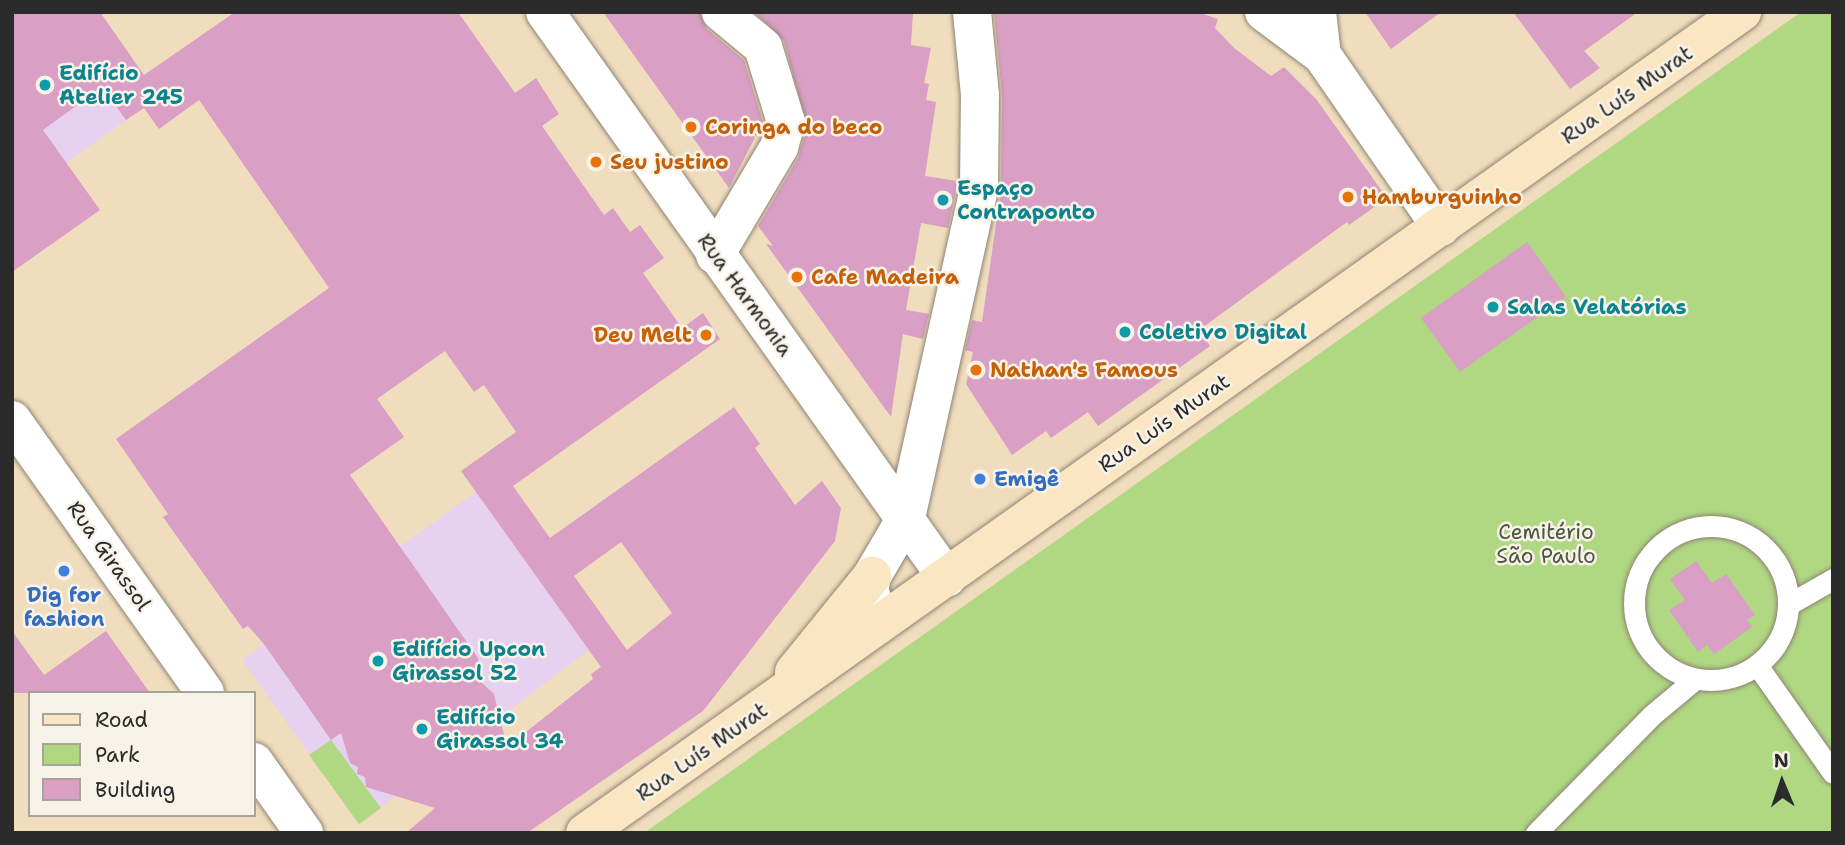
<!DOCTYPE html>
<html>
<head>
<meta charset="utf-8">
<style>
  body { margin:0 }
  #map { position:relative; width:1845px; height:845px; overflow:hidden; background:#f0ddbd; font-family:"Shantell Sans",sans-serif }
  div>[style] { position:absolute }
  .built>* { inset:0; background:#e6d2f0 }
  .green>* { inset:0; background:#b0d782 }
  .building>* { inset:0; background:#d99fc4 }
  .roads { filter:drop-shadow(0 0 2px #8e8474) drop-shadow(0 0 2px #8e8474) }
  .lane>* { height:21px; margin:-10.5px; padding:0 10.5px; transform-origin:10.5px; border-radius:10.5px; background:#fff }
  .lane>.ring { margin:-10.5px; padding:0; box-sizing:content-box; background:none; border:21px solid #fff; border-radius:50% }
  .street>* { height:38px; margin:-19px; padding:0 19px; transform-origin:19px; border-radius:19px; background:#fff }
  .secondary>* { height:38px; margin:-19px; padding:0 19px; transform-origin:19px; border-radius:19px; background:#fbe6c4 }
  .dots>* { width:19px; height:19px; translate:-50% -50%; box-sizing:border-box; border:4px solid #f7f3e8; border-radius:50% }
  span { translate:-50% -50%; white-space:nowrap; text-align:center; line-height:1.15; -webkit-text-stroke:5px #f7f3e8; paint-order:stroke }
  .culture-label { font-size:21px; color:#0d838f; font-weight:700 }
  .left { translate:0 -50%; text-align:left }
  .street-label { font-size:21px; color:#2b2b2b }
  .food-label { font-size:21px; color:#c56008; font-weight:700 }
  .right { translate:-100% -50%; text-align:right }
  .shop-label { font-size:21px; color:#366cbe; font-weight:700 }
  .park-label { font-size:21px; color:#4c5641 }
  .frame { position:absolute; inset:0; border:14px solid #2b2b2b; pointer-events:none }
  .legend { position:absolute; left:28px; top:691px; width:228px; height:126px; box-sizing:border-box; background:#f7f3e8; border:2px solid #a5a39c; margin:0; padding:9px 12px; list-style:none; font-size:21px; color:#2b2b2b }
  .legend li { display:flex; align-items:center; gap:14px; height:35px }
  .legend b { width:35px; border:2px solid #a5a39c }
  .north { position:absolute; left:1747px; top:747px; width:70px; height:70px; -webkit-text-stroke:5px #f7f3e8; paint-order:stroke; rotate:358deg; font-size:19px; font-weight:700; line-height:28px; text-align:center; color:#2b2b2b }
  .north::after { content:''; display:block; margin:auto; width:24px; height:32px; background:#2b2b2b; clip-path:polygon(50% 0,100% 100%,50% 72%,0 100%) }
</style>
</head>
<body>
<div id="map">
  <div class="built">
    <div style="clip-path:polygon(12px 12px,82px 59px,126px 120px,12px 202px)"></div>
    <div style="clip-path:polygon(476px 492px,589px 650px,359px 824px,242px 660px)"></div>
  </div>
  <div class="green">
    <div style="clip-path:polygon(1801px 12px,1833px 12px,1833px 833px,644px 833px)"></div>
    <div style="clip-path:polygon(331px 740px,381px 808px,359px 824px,309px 755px)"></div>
  </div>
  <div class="building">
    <div style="clip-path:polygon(evenodd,12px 12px,100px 12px,144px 75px,235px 12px,458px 12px,515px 93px,536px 78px,559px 114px,542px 126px,604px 215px,613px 208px,630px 232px,640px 225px,664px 258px,643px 273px,682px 328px,703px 313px,720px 339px,513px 486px,550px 538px,734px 407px,760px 444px,755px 448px,795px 505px,822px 481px,841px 508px,835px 541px,703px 711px,527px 833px,406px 833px,435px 808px,366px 787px,365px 777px,357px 774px,358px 767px,350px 763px,341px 733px,331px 740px,264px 644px,248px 626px,243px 629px,163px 517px,168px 514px,116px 439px,329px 288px,199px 100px,159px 129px,144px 108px,126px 120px,102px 87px,43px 130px,100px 210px,12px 272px,12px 12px,445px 351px,474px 392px,484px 385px,516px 432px,461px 471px,601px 667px,591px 674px,593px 679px,507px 747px,494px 694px,479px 680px,478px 658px,350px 475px,404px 437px,377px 399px,445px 351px,12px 12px,621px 542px,672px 613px,627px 650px,574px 576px,621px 542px)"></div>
    <div style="clip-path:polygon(603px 12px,700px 12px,707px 29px,744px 60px,763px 122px,729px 188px)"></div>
    <div style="clip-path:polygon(755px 12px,913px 12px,911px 45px,931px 48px,924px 83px,929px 84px,926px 100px,936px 102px,925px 176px,957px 181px,957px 186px,948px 228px,921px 223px,906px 310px,929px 314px,923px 339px,903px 334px,891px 417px,766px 244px,773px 246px,758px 226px,798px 158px,807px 127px,784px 41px)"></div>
    <div style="clip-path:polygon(994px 12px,1197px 12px,1218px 19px,1215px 28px,1234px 48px,1271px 76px,1284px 67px,1316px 99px,1387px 198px,1349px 225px,1347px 222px,1199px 330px,1210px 346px,1098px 426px,1088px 412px,1051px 438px,1046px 431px,1012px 455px,966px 384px,973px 352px,965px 350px,972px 320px,982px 322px,1001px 189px,1002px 95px)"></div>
    <div style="clip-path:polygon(1365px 12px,1441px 12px,1391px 49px)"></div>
    <div style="clip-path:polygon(1513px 12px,1638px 12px,1584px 51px,1600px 68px,1570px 89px)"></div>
    <div style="clip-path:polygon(1527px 242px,1566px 297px,1460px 372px,1421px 318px)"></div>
    <div style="clip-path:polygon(1696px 561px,1712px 583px,1726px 574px,1755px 615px,1747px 620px,1752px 627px,1714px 654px,1707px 645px,1698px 652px,1669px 610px,1685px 600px,1670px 579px)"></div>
    <div style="clip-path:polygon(12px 631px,44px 675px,106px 631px,150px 693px,12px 693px)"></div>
  </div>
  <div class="roads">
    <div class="lane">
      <div class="ring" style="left:1634px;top:526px;width:133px;height:133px"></div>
      <div style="left:1789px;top:604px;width:51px;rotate:-29.6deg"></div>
      <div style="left:1757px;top:665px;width:132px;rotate:54.9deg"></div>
      <div style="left:1536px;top:833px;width:165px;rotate:-45.5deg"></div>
      <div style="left:1652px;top:715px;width:56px;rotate:-39.9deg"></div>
    </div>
    <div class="street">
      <div style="left:545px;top:12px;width:694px;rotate:54.62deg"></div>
      <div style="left:1264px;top:12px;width:72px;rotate:36.6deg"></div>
      <div style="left:1317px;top:12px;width:43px;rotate:83.4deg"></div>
      <div style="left:1322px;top:55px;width:209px;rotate:55.3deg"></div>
      <div style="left:715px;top:255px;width:126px;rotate:-59.3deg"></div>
      <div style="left:779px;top:147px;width:26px;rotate:-74deg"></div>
      <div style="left:786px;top:122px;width:78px;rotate:-107deg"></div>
      <div style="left:763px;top:47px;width:55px;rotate:-140.2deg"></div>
      <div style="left:12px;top:420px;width:334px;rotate:54.7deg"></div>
      <div style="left:875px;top:607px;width:18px;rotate:-109deg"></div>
      <div style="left:869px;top:590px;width:14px;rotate:-78deg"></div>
      <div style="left:872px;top:576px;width:67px;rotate:-59.6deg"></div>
      <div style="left:906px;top:518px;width:338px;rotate:-77.5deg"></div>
      <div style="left:979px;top:188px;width:93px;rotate:-89.4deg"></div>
      <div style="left:980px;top:95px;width:83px;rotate:-95.5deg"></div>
      <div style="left:254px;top:762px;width:87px;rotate:54.8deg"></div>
    </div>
    <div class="secondary">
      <div style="left:794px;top:672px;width:124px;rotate:-50.9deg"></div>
      <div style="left:585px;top:833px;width:1419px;rotate:-35.36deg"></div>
    </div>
  </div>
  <div class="dots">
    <div style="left:45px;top:85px;background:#0f9aa8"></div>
    <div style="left:691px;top:127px;background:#e8710a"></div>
    <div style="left:596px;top:162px;background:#e8710a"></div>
    <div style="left:1348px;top:197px;background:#e8710a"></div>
    <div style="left:943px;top:200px;background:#0f9aa8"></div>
    <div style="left:797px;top:277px;background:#e8710a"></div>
    <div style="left:1493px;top:307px;background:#0f9aa8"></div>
    <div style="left:1125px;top:332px;background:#0f9aa8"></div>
    <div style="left:706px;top:335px;background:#e8710a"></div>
    <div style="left:976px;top:370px;background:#e8710a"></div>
    <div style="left:980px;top:479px;background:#3f7fe0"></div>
    <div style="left:64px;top:571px;background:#3f7fe0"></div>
    <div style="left:378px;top:661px;background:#0f9aa8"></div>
    <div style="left:422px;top:729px;background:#0f9aa8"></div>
  </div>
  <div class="culture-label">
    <span class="left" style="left:59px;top:85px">Edifício<br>Atelier 245</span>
    <span class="left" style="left:957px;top:200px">Espaço<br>Contraponto</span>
    <span class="left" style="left:1507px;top:307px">Salas Velatórias</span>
    <span class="left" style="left:1139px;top:332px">Coletivo Digital</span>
    <span class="left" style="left:392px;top:661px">Edifício Upcon<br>Girassol 52</span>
    <span class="left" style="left:436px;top:729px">Edifício<br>Girassol 34</span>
  </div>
  <div class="street-label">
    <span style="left:1627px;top:95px;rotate:-35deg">Rua Luís Murat</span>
    <span style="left:745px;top:295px;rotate:54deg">Rua Harmonia</span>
    <span style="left:1164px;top:423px;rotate:-35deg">Rua Luís Murat</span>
    <span style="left:109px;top:556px;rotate:55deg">Rua Girassol</span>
    <span style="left:702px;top:752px;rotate:-35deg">Rua Luís Murat</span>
  </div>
  <div class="food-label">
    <span class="left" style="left:705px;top:127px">Coringa do beco</span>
    <span class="left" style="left:610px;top:162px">Seu justino</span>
    <span class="left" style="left:1362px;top:197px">Hamburguinho</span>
    <span class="left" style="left:811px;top:277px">Cafe Madeira</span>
    <span class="right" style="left:692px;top:335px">Deu Melt</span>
    <span class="left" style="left:990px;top:370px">Nathan's Famous</span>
  </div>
  <div class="shop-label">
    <span class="left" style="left:994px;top:479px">Emigê</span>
    <span style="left:64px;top:607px">Dig for<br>fashion</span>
  </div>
  <div class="park-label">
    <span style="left:1546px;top:544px">Cemitério<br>São Paulo</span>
  </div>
  <div class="frame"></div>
  <ul class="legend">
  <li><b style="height:9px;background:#fbe6c4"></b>Road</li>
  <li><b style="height:19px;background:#b0d782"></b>Park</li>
  <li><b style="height:19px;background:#d99fc4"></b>Building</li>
  </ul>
  <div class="north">N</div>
</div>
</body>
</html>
